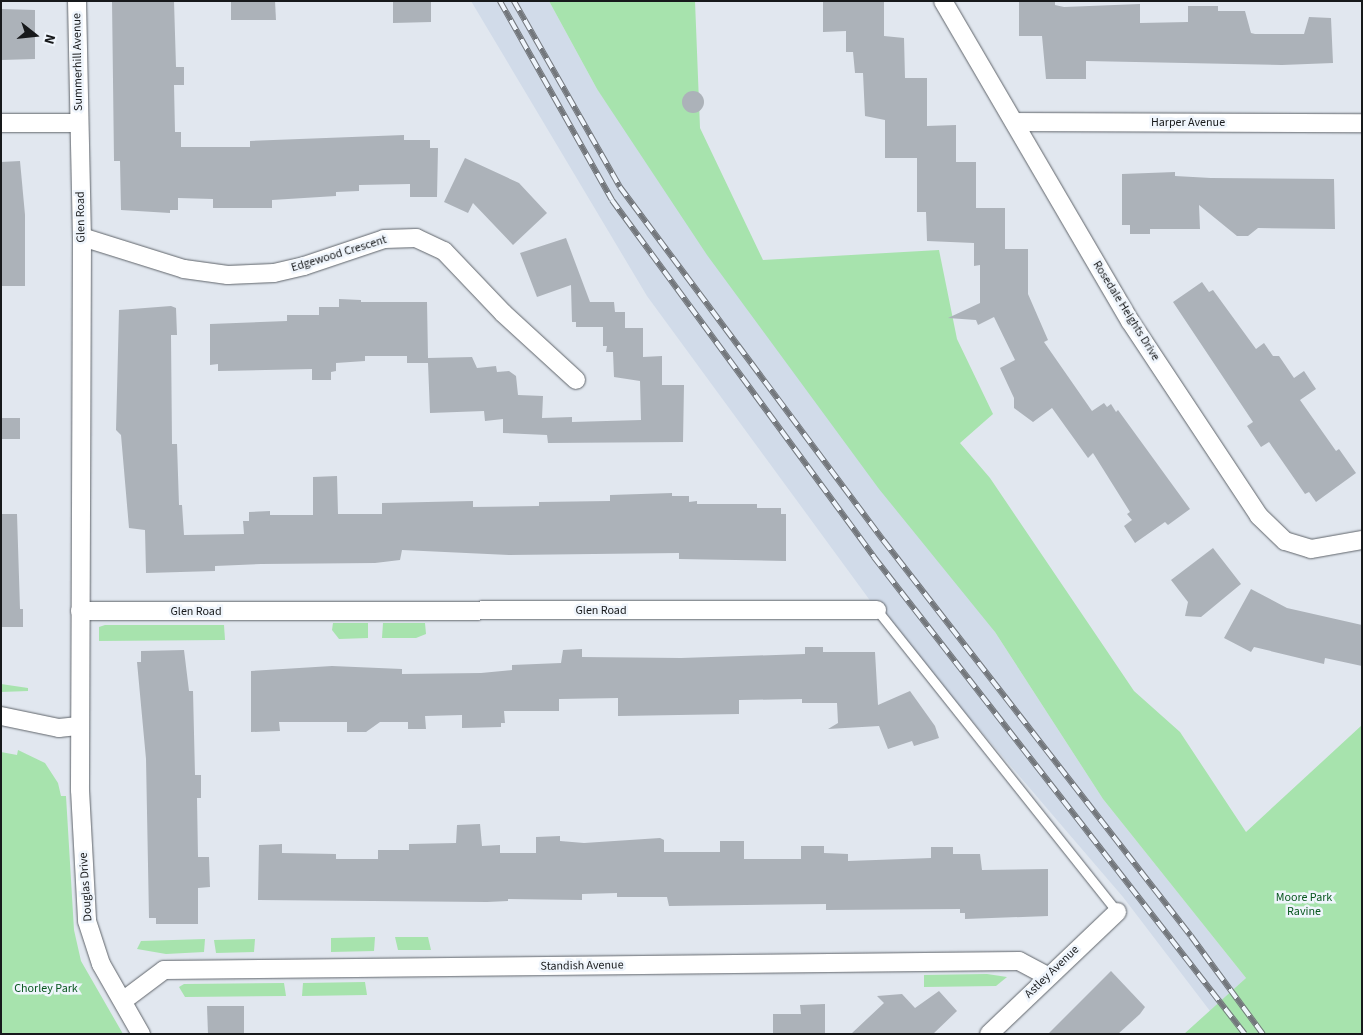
<!DOCTYPE html>
<html>
<head>
<meta charset="utf-8">
<style>
  body { margin:0 }
  #map { position:relative; width:1363px; height:1035px; overflow:hidden; background:#e1e7ef; font-family:"Source Sans 3",sans-serif }
  div>[style] { position:absolute }
  .built>* { inset:0; background:#d1dbe9 }
  .green>* { inset:0; background:#a7e3ad }
  .building>* { inset:0; background:#acb2b9 }
  .round { border-radius:50% }
  .roads { filter:drop-shadow(0 0 1px #5f646a) drop-shadow(0 0 1px #5f646a) }
  .service>* { height:9px; margin:-4.5px; padding:0 4.5px; transform-origin:4.5px; border-radius:4.5px; background:#fff }
  .minor>* { height:18px; margin:-9px; padding:0 9px; transform-origin:9px; border-radius:9px; background:#fff }
  .rail>* { height:5.5px; margin-top:-2.75px; transform-origin:0; background:repeating-linear-gradient(90deg,#eff5fc 0 11px,#73777c 0 22px); box-sizing:border-box; border-block:1px solid #73777c }
  span { translate:-50% -50%; white-space:nowrap; text-align:center; line-height:1.15; -webkit-text-stroke:5px #eff5fc; paint-order:stroke }
  .street-label { font-size:12px; color:#17191b }
  .park-label { font-size:12px; color:#09571f }
  .frame { position:absolute; inset:0; border:2px solid #17191b; pointer-events:none }
  .north { position:absolute; left:10px; top:10px; width:50px; height:50px; -webkit-text-stroke:4px #eff5fc; paint-order:stroke; rotate:106deg; font-size:14px; font-weight:700; line-height:20px; text-align:center; color:#17191b }
  .north::after { content:''; display:block; margin:auto; width:18px; height:22px; background:#17191b; clip-path:polygon(50% 0,100% 100%,50% 72%,0 100%) }
</style>
</head>
<body>
<div id="map">
  <div class="built">
    <div style="clip-path:polygon(471px 1px,549px 1px,597px 89px,995px 632px,1103px 799px,1246px 978px,1210px 1011px,1123px 897px,877px 610px,647px 296px)"></div>
  </div>
  <div class="green">
    <div style="clip-path:polygon(549px 1px,695px 1px,700px 128px,763px 260px,939px 250px,957px 339px,993px 414px,960px 443px,990px 478px,1134px 691px,1180px 732px,1246px 832px,1362px 725px,1362px 1034px,1184px 1034px,1246px 978px,1103px 799px,995px 632px,879px 489px,707px 255px,597px 89px)"></div>
    <div style="clip-path:polygon(333px 623px,368px 623px,368px 638px,339px 639px,332px 630px)"></div>
    <div style="clip-path:polygon(383px 623px,425px 623px,426px 634px,416px 638px,382px 638px)"></div>
    <div style="clip-path:polygon(224px 625px,225px 640px,99px 641px,99px 627px,105px 625px)"></div>
    <div style="clip-path:polygon(1px 684px,28px 688px,28px 691px,1px 692px)"></div>
    <div style="clip-path:polygon(18px 750px,45px 763px,58px 783px,61px 796px,66px 796px,74px 930px,81px 961px,123px 1034px,1px 1034px,1px 752px,17px 755px)"></div>
    <div style="clip-path:polygon(375px 937px,374px 951px,331px 952px,331px 938px)"></div>
    <div style="clip-path:polygon(395px 937px,428px 937px,431px 950px,398px 950px)"></div>
    <div style="clip-path:polygon(205px 939px,204px 952px,166px 954px,137px 949px,141px 941px)"></div>
    <div style="clip-path:polygon(255px 939px,254px 952px,216px 953px,214px 940px)"></div>
    <div style="clip-path:polygon(987px 974px,1007px 977px,996px 986px,924px 987px,924px 975px)"></div>
    <div style="clip-path:polygon(365px 982px,367px 995px,302px 996px,303px 983px)"></div>
    <div style="clip-path:polygon(284px 983px,286px 996px,185px 997px,179px 987px,184px 984px)"></div>
  </div>
  <div class="building">
    <div style="clip-path:polygon(112px 1px,174px 1px,176px 67px,184px 67px,184px 85px,174px 85px,175px 132px,181px 132px,181px 147px,250px 147px,250px 141px,404px 135px,404px 140px,430px 140px,430px 148px,438px 148px,437px 197px,410px 197px,410px 184px,359px 185px,359px 191px,336px 192px,336px 196px,272px 200px,272px 208px,213px 208px,213px 199px,178px 198px,178px 210px,170px 210px,170px 213px,121px 210px,120px 161px,114px 161px)"></div>
    <div style="clip-path:polygon(231px 1px,275px 1px,276px 20px,231px 20px)"></div>
    <div style="clip-path:polygon(393px 1px,431px 1px,431px 22px,393px 23px)"></div>
    <div style="clip-path:polygon(823px 1px,884px 1px,884px 36px,904px 38px,905px 78px,927px 78px,927px 126px,956px 125px,956px 162px,976px 162px,976px 208px,1005px 208px,1005px 249px,1028px 249px,1028px 294px,1048px 340px,1044px 342px,1092px 411px,1104px 403px,1107px 407px,1111px 404px,1116px 412px,1118px 410px,1190px 509px,1168px 525px,1165px 522px,1135px 543px,1124px 526px,1132px 520px,1127px 514px,1130px 512px,1093px 453px,1088px 458px,1052px 408px,1033px 422px,1014px 408px,1014px 398px,1000px 368px,1015px 360px,994px 317px,978px 325px,976px 320px,948px 318px,980px 303px,980px 265px,974px 266px,974px 243px,927px 241px,926px 212px,917px 212px,917px 158px,885px 158px,885px 120px,865px 116px,863px 73px,855px 73px,853px 52px,846px 52px,846px 31px,823px 32px)"></div>
    <div style="clip-path:polygon(1019px 1px,1055px 1px,1055px 5px,1064px 7px,1140px 4px,1140px 23px,1188px 22px,1188px 6px,1218px 6px,1218px 11px,1245px 11px,1251px 33px,1255px 34px,1304px 34px,1309px 17px,1331px 18px,1333px 63px,1282px 65px,1086px 61px,1086px 79px,1046px 79px,1042px 36px,1019px 36px)"></div>
    <div style="clip-path:polygon(1px 9px,35px 10px,35px 59px,1px 60px)"></div>
    <div class="round" style="left:682px;top:91px;width:22px;height:22px"></div>
    <div style="clip-path:polygon(465px 158px,519px 183px,547px 213px,513px 245px,473px 203px,468px 213px,444px 202px)"></div>
    <div style="clip-path:polygon(20px 161px,25px 215px,25px 286px,1px 286px,1px 162px)"></div>
    <div style="clip-path:polygon(1175px 172px,1175px 176px,1211px 178px,1334px 179px,1335px 229px,1258px 228px,1248px 236px,1237px 236px,1199px 205px,1200px 229px,1150px 229px,1150px 234px,1130px 234px,1130px 225px,1122px 225px,1122px 174px)"></div>
    <div style="clip-path:polygon(566px 238px,590px 302px,614px 302px,615px 312px,625px 312px,625px 328px,643px 328px,643px 357px,662px 356px,662px 385px,684px 385px,683px 442px,548px 443px,547px 435px,503px 433px,503px 419px,485px 421px,484px 411px,430px 413px,428px 363px,407px 363px,407px 356px,365px 356px,365px 361px,336px 363px,336px 371px,331px 372px,331px 380px,312px 380px,312px 369px,218px 371px,218px 364px,210px 365px,210px 324px,287px 321px,287px 315px,319px 315px,319px 307px,339px 307px,339px 299px,361px 300px,361px 302px,427px 302px,428px 358px,472px 357px,477px 368px,496px 366px,497px 372px,509px 371px,516px 376px,518px 395px,543px 396px,542px 418px,572px 417px,572px 422px,641px 420px,640px 381px,614px 377px,613px 352px,606px 352px,607px 346px,603px 346px,603px 327px,576px 327px,576px 322px,572px 322px,571px 285px,537px 297px,520px 253px)"></div>
    <div style="clip-path:polygon(1202px 282px,1209px 292px,1213px 290px,1256px 349px,1264px 343px,1273px 356px,1279px 356px,1294px 378px,1304px 371px,1316px 389px,1300px 400px,1336px 451px,1339px 449px,1356px 473px,1316px 502px,1309px 492px,1305px 494px,1269px 442px,1261px 447px,1247px 426px,1253px 422px,1173px 302px)"></div>
    <div style="clip-path:polygon(171px 306px,176px 308px,177px 335px,171px 335px,172px 444px,177px 444px,179px 505px,182px 505px,184px 535px,244px 534px,243px 521px,249px 521px,249px 512px,270px 511px,270px 515px,313px 515px,313px 477px,337px 476px,338px 514px,382px 514px,382px 503px,473px 501px,473px 507px,539px 506px,539px 502px,610px 501px,610px 495px,672px 493px,672px 496px,689px 496px,689px 502px,697px 501px,697px 504px,757px 504px,757px 508px,781px 508px,781px 514px,786px 514px,786px 561px,679px 559px,679px 553px,509px 555px,402px 550px,400px 560px,375px 563px,261px 564px,215px 566px,215px 571px,146px 573px,145px 530px,129px 528px,121px 435px,116px 430px,119px 310px)"></div>
    <div style="clip-path:polygon(1px 418px,20px 418px,20px 439px,1px 439px)"></div>
    <div style="clip-path:polygon(1px 514px,17px 514px,20px 609px,23px 609px,23px 627px,1px 627px)"></div>
    <div style="clip-path:polygon(1213px 548px,1241px 584px,1201px 617px,1185px 616px,1188px 602px,1171px 580px)"></div>
    <div style="clip-path:polygon(1251px 589px,1287px 608px,1362px 625px,1362px 666px,1325px 658px,1324px 664px,1254px 647px,1251px 652px,1224px 638px)"></div>
    <div style="clip-path:polygon(805px 647px,823px 647px,823px 652px,875px 652px,878px 705px,910px 691px,935px 726px,939px 738px,914px 746px,912px 741px,888px 749px,879px 726px,828px 729px,838px 723px,837px 703px,802px 703px,802px 699px,739px 700px,739px 714px,618px 716px,618px 698px,559px 699px,559px 711px,504px 711px,505px 723px,501px 723px,501px 727px,462px 728px,462px 715px,425px 716px,426px 729px,408px 729px,408px 722px,380px 722px,366px 732px,347px 732px,347px 722px,279px 722px,280px 731px,251px 732px,251px 671px,332px 666px,402px 669px,402px 674px,481px 673px,512px 670px,512px 665px,561px 663px,563px 650px,582px 649px,582px 657px,681px 658px,805px 654px)"></div>
    <div style="clip-path:polygon(184px 650px,189px 691px,193px 691px,195px 775px,201px 775px,201px 798px,197px 798px,198px 857px,209px 857px,210px 887px,198px 888px,198px 924px,156px 924px,156px 918px,149px 918px,146px 759px,137px 662px,141px 662px,141px 651px)"></div>
    <div style="clip-path:polygon(480px 824px,482px 846px,500px 845px,500px 853px,536px 853px,536px 837px,560px 836px,560px 841px,584px 843px,660px 838px,664px 840px,664px 852px,720px 852px,720px 841px,744px 841px,744px 859px,801px 859px,801px 846px,824px 846px,824px 853px,848px 854px,848px 861px,931px 858px,931px 847px,953px 847px,953px 854px,980px 854px,982px 870px,1048px 869px,1048px 916px,965px 919px,965px 913px,960px 913px,960px 909px,826px 910px,826px 904px,669px 906px,667px 897px,617px 897px,617px 893px,582px 894px,582px 900px,508px 899px,508px 901px,487px 902px,258px 900px,259px 845px,282px 844px,282px 853px,336px 854px,336px 859px,378px 859px,378px 850px,409px 850px,409px 844px,456px 843px,457px 825px)"></div>
    <div style="clip-path:polygon(1111px 971px,1145px 1007px,1140px 1014px,1118px 1034px,1048px 1034px)"></div>
    <div style="clip-path:polygon(939px 991px,957px 1011px,933px 1034px,851px 1034px,884px 1003px,877px 996px,902px 994px,915px 1008px)"></div>
    <div style="clip-path:polygon(825px 1004px,825px 1034px,773px 1034px,773px 1014px,801px 1014px,800px 1005px)"></div>
    <div style="clip-path:polygon(207px 1006px,244px 1006px,244px 1034px,208px 1034px)"></div>
  </div>
  <div class="roads">
    <div class="service">
      <div style="left:877px;top:610px;width:386px;rotate:51.5deg"></div>
    </div>
    <div class="minor">
      <div style="left:77px;top:1px;width:236px;rotate:88.8deg"></div>
      <div style="left:82px;top:237px;width:553px;rotate:90.21deg"></div>
      <div style="left:80px;top:790px;width:131px;rotate:86.9deg"></div>
      <div style="left:87px;top:921px;width:45px;rotate:72deg"></div>
      <div style="left:101px;top:964px;width:81px;rotate:60.3deg"></div>
      <div style="left:943px;top:1px;width:371px;rotate:59.7deg"></div>
      <div style="left:1130px;top:321px;width:234px;rotate:56.5deg"></div>
      <div style="left:1259px;top:516px;width:36px;rotate:44deg"></div>
      <div style="left:1285px;top:541px;width:27px;rotate:17deg"></div>
      <div style="left:1311px;top:549px;width:52px;rotate:-10deg"></div>
      <div style="left:1014px;top:122px;width:348px;rotate:0.2deg"></div>
      <div style="left:1px;top:123px;width:77px"></div>
      <div style="left:82px;top:237px;width:107px;rotate:17.4deg"></div>
      <div style="left:184px;top:269px;width:44px;rotate:7.8deg"></div>
      <div style="left:228px;top:275px;width:46px;rotate:-2.5deg"></div>
      <div style="left:274px;top:273px;width:31px;rotate:-13deg"></div>
      <div style="left:304px;top:266px;width:84px;rotate:-18.6deg"></div>
      <div style="left:384px;top:239px;width:32px;rotate:-2deg"></div>
      <div style="left:416px;top:238px;width:31px;rotate:25deg"></div>
      <div style="left:444px;top:251px;width:86px;rotate:46.4deg"></div>
      <div style="left:503px;top:313px;width:99px;rotate:42.5deg"></div>
      <div style="left:80px;top:611px;width:797px;rotate:-0.07deg"></div>
      <div style="left:1px;top:716px;width:59px;rotate:11.7deg"></div>
      <div style="left:59px;top:728px;width:20px;rotate:-6deg"></div>
      <div style="left:124px;top:1000px;width:50px;rotate:-36.9deg"></div>
      <div style="left:164px;top:970px;width:855px;rotate:-0.6deg"></div>
      <div style="left:1019px;top:961px;width:32px;rotate:28deg"></div>
      <div style="left:989px;top:1034px;width:177px;rotate:-43.6deg"></div>
    </div>
  </div>
  <div class="rail">
    <div style="left:500px;top:1px;width:228px;rotate:60.6deg"></div>
    <div style="left:612px;top:200px;width:443px;rotate:53.7deg"></div>
    <div style="left:874px;top:557px;width:604px;rotate:52.13deg"></div>
    <div style="left:514px;top:1px;width:214px;rotate:60.3deg"></div>
    <div style="left:620px;top:187px;width:442px;rotate:53.3deg"></div>
    <div style="left:884px;top:541px;width:500px;rotate:52.15deg"></div>
    <div style="left:1191px;top:936px;width:122px;rotate:53.7deg"></div>
  </div>
  <div class="street-label">
    <span style="left:78px;top:62px;rotate:-91deg">Summerhill Avenue</span>
    <span style="left:1188px;top:123px">Harper Avenue</span>
    <span style="left:81px;top:217px;rotate:-91deg">Glen Road</span>
    <span style="left:339px;top:254px;rotate:-17deg">Edgewood Crescent</span>
    <span style="left:1126px;top:311px;rotate:58deg">Rosedale Heights Drive</span>
    <span style="left:601px;top:611px">Glen Road</span>
    <span style="left:196px;top:612px">Glen Road</span>
    <span style="left:86px;top:887px;rotate:-94deg">Douglas Drive</span>
    <span style="left:582px;top:966px;rotate:-1deg">Standish Avenue</span>
    <span style="left:1052px;top:972px;rotate:-44deg">Astley Avenue</span>
  </div>
  <div class="park-label">
    <span style="left:1304px;top:905px">Moore Park<br>Ravine</span>
    <span style="left:46px;top:989px">Chorley Park</span>
  </div>
  <div class="frame"></div>
  <div class="north">N</div>
</div>
</body>
</html>
